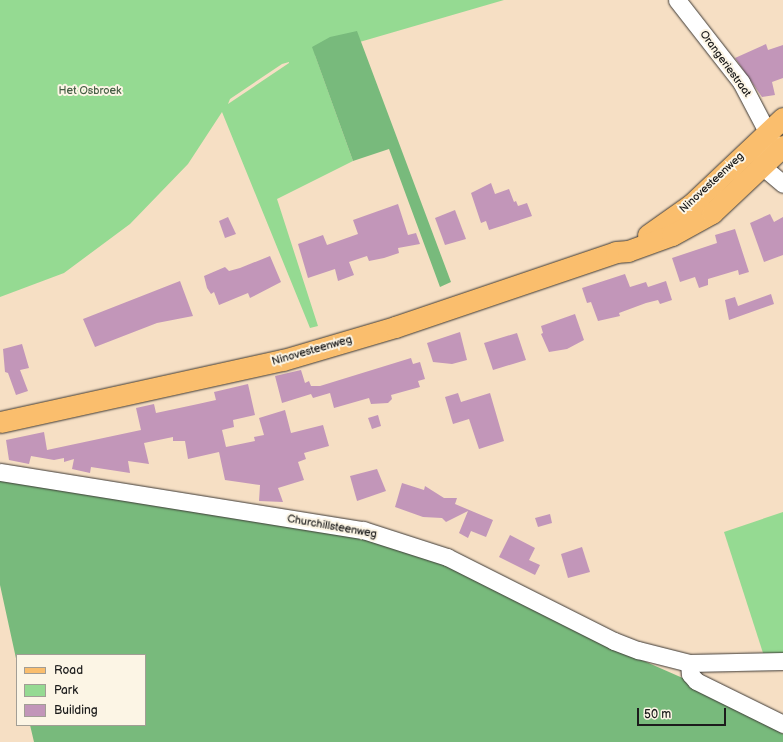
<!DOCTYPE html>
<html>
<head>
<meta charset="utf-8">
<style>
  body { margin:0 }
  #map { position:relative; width:783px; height:742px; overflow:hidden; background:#f6dfc4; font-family:"Balsamiq Sans",sans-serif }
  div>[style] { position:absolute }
  .green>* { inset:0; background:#95da92 }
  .forest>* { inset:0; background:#78ba7c }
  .building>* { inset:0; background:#c296b9 }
  .roads { filter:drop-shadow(0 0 1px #3d3935) drop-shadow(0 0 1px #3d3935) }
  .minor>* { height:17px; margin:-8.5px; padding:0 8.5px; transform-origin:8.5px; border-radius:8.5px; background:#fff }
  .major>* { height:21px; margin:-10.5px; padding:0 10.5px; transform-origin:10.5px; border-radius:10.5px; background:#fabe6d }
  span { translate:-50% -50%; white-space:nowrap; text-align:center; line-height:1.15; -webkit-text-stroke:4px #fcf5e5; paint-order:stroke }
  .street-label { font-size:11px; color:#1c1c1c }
  .park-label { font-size:11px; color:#465e45 }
  .legend { position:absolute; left:16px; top:654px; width:130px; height:72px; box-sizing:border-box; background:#fcf5e5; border:1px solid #a29e95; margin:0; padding:5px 7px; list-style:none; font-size:12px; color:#1c1c1c }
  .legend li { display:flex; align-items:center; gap:8px; height:20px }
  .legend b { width:20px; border:1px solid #a29e95 }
  .scale { position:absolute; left:637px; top:708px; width:89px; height:18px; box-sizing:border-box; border:2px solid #1c1c1c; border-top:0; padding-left:5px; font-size:12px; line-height:14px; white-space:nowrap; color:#1c1c1c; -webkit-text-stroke:3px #fcf5e5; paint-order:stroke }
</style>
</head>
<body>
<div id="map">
  <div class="green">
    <div style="clip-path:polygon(evenodd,0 0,504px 0,315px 55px,353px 161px,277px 199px,318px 326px,310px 328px,222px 112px,188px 164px,130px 224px,64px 273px,0 297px,0 0,289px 62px,289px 63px,228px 104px,230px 99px,282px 64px,289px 62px)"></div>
    <div style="clip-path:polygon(783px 512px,783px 653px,763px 653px,724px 532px)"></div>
  </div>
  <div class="forest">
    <div style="clip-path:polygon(357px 31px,451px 282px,440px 287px,389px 149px,353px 161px,312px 47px,330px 37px)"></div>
    <div style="clip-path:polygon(0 477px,361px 535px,445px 562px,610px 646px,694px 683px,783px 734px,783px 742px,34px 742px,30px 725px,145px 725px,145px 655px,17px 655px,17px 663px,0 585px)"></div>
  </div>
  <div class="building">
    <div style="clip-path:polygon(766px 44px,768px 50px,783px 45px,783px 78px,772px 82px,775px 95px,762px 97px,735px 58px)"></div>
    <div style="clip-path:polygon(491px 183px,495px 194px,509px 189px,514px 202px,516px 201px,518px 206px,527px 203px,532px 216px,489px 230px,486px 221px,481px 223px,471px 193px)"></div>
    <div style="clip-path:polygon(398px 204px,408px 235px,416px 233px,420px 244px,398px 248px,399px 253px,384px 258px,369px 261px,367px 256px,349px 262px,354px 275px,338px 281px,335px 269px,308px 278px,298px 244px,323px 235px,327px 245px,358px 234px,353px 220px)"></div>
    <div style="clip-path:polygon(455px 210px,466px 239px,445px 245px,435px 218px)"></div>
    <div style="clip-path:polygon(770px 214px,774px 222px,783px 217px,783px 255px,764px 262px,750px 223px)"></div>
    <div style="clip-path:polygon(228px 217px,236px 234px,225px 238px,219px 221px)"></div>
    <div style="clip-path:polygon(735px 229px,749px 272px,739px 275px,738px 270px,708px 279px,708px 285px,699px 288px,695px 277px,680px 282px,672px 258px,717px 243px,715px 235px)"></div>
    <div style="clip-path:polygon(270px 256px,281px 282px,250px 298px,248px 293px,219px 305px,214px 292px,211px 294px,207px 288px,204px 276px,225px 267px,229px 271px,240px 268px)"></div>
    <div style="clip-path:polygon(625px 274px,630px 287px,646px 282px,648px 287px,666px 281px,672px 300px,660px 304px,658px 300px,646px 303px,619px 313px,620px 316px,598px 321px,591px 302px,587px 303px,582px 288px)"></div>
    <div style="clip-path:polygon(180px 281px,193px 316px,157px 323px,95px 347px,83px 319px)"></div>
    <div style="clip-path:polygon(771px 294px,774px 304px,729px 320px,725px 300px,735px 297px,738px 306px)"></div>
    <div style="clip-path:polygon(575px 314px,584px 340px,567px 349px,549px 352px,541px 334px,543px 333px,541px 326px)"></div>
    <div style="clip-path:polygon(460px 332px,467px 360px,452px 364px,433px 362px,427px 343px)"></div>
    <div style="clip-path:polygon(517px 333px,526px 360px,493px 370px,484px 343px)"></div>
    <div style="clip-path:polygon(22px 344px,29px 368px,20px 370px,28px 391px,16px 395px,8px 373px,5px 372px,3px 349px)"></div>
    <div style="clip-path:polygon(411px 358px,413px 364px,420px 362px,425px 379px,418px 381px,420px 387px,391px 395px,392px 399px,388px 403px,371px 404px,369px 398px,334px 408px,330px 393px,313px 398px,311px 394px,282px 403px,275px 376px,301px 370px,305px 383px,309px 381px,311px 386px,320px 386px)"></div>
    <div style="clip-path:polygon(248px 384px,255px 415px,233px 420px,234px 427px,222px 430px,226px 447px,255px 441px,254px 437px,264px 435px,259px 418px,285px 410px,291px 433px,323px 425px,329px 446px,304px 453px,306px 459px,298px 462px,304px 480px,278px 488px,283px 502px,259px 501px,260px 485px,225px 480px,219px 452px,188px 459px,185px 441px,173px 441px,173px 437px,144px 443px,149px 464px,128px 461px,130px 473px,91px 467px,90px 473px,72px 469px,74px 459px,64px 462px,64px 458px,54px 460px,31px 456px,29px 464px,9px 460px,6px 440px,44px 432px,47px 450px,141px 430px,136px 408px,154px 404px,156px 413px,198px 404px,216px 400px,214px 392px)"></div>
    <div style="clip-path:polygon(458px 393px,461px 402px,490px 393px,504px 441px,479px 449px,469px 419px,453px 424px,445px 397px)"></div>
    <div style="clip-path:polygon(378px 415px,381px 426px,372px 429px,368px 418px)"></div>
    <div style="clip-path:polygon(377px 469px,386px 491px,357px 501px,350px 476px)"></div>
    <div style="clip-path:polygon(402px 483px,424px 490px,425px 486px,444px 498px,457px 498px,455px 504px,493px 520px,486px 537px,471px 531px,468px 538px,459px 533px,468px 511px,446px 522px,442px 518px,423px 517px,395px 507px)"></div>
    <div style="clip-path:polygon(550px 514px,552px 523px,538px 527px,535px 518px)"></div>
    <div style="clip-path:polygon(510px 535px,535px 548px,529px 560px,540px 565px,535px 575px,499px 557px)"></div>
    <div style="clip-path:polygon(582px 547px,590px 572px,568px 578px,561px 554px)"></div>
  </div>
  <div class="roads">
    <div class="minor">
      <div style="left:677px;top:0;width:104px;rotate:52deg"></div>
      <div style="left:741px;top:82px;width:69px;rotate:62.3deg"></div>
      <div style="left:765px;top:153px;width:14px;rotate:98deg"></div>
      <div style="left:763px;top:167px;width:26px;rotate:40deg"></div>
      <div style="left:0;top:472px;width:368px;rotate:9.1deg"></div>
      <div style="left:363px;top:530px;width:88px;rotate:17.8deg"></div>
      <div style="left:447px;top:557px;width:187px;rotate:26.7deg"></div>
      <div style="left:614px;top:641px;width:26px;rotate:21deg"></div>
      <div style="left:638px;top:650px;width:53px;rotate:14.3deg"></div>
      <div style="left:689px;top:663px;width:94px;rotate:-1.2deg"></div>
      <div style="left:689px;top:663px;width:11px;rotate:85deg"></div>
      <div style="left:690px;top:674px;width:9px;rotate:49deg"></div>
      <div style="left:696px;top:681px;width:97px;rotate:26.3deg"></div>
    </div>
    <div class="major">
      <div style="left:648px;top:235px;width:54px;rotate:-35.2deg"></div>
      <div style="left:692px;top:204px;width:125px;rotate:-43.4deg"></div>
      <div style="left:0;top:422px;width:290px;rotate:-12.4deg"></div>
      <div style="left:283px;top:360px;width:117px;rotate:-16.4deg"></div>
      <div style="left:395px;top:327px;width:233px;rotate:-18.7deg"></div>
      <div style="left:616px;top:252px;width:12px;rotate:-5deg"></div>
      <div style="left:628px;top:251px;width:47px;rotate:-20deg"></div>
      <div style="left:672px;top:235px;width:46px;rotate:-28.8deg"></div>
      <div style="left:712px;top:213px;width:98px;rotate:-43.3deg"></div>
    </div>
  </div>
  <div class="street-label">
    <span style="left:725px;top:64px;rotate:54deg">Orangeriestraat</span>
    <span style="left:712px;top:183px;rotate:-43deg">Ninovesteenweg</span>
    <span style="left:312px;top:351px;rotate:-16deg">Ninovesteenweg</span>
    <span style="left:332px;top:527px;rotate:10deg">Churchillsteenweg</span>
  </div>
  <div class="park-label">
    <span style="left:90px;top:91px">Het Osbroek</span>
  </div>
  <ul class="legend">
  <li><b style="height:5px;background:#fabe6d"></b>Road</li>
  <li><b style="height:11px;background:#95da92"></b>Park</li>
  <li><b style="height:11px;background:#c296b9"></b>Building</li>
  </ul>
  <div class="scale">50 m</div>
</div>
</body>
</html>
